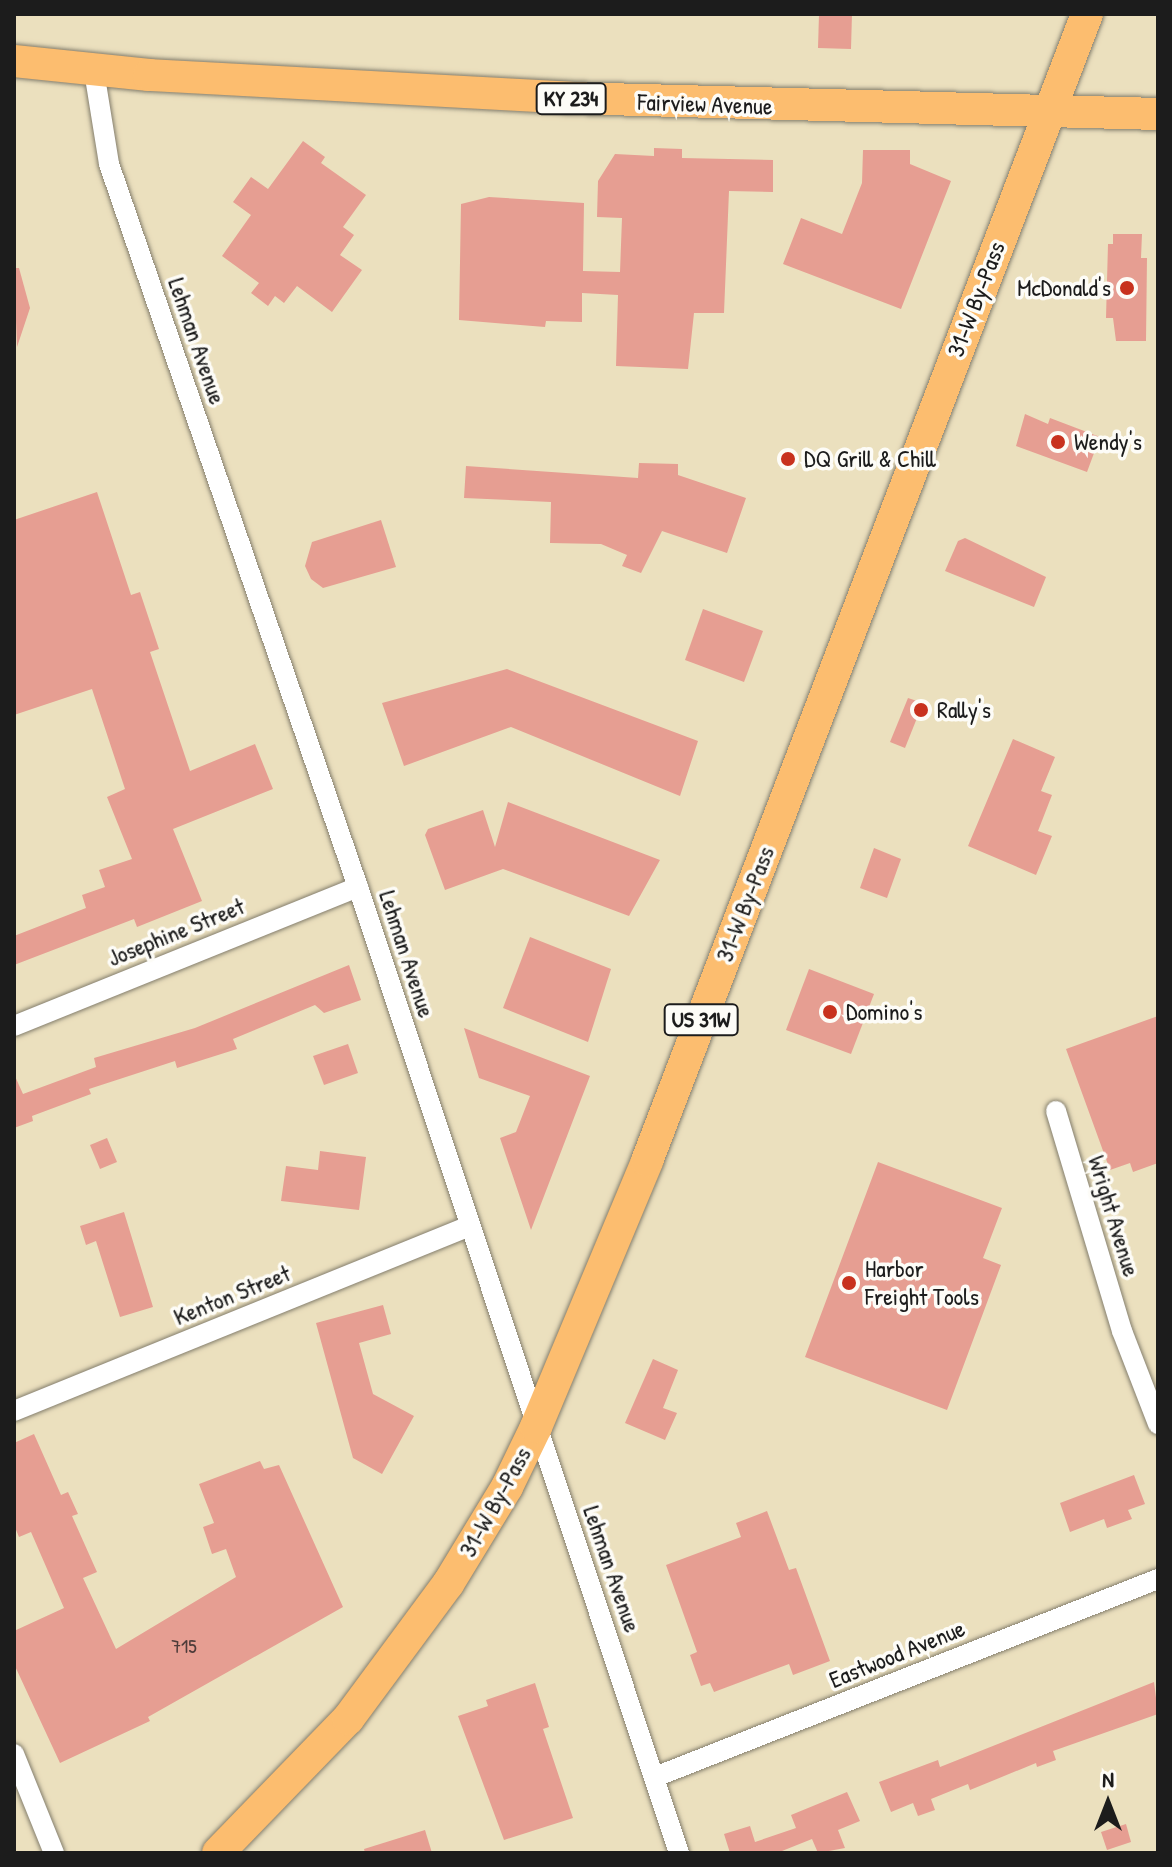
<!DOCTYPE html>
<html>
<head>
<meta charset="utf-8">
<style>
  body { margin:0 }
  #map { position:relative; width:1172px; height:1867px; overflow:hidden; background:#ebe0be; font-family:"Patrick Hand",sans-serif }
  div>[style] { position:absolute }
  .building>* { inset:0; background:#e69e92 }
  .roads { filter:drop-shadow(0 0 2px #847e6d) drop-shadow(0 0 2px #847e6d) }
  .street>* { height:20px; margin:-10px; padding:0 10px; transform-origin:10px; border-radius:10px; background:#fff }
  .primary>* { height:32px; margin:-16px; padding:0 16px; transform-origin:16px; border-radius:16px; background:#fcbd6f }
  .dots>* { width:22px; height:22px; translate:-50% -50%; box-sizing:border-box; border:4px solid #fdfcf7; border-radius:50% }
  span { translate:-50% -50%; white-space:nowrap; text-align:center; line-height:1.15; -webkit-text-stroke:7px #fdfcf7; paint-order:stroke }
  .number-label { font-size:20px; color:#4e3c3a }
  .number-label span { -webkit-text-stroke-width:0 }
  .shield-label span { padding:2px 6px; background:#fdfcf7; border:2px solid; border-radius:6px; -webkit-text-stroke-width:0 }
  .shield-label { font-size:22px; color:#1c1c1c; font-weight:700 }
  .street-label { font-size:24px; color:#1c1c1c }
  .poi-label { font-size:24px; color:#1c1c1c }
  .right { translate:-100% -50%; text-align:right }
  .left { translate:0 -50%; text-align:left }
  .frame { position:absolute; inset:0; border:16px solid #1c1c1c; pointer-events:none }
  .north { position:absolute; left:1068px; top:1763px; width:80px; height:80px; -webkit-text-stroke:6px #fdfcf7; paint-order:stroke; rotate:0deg; font-size:22px; font-weight:700; line-height:32px; text-align:center; color:#1c1c1c }
  .north::after { content:''; display:block; margin:auto; width:28px; height:36px; background:#1c1c1c; clip-path:polygon(50% 0,100% 100%,50% 72%,0 100%) }
</style>
</head>
<body>
<div id="map">
  <div class="building">
    <div style="clip-path:polygon(819px 14px,852px 14px,851px 49px,818px 48px)"></div>
    <div style="clip-path:polygon(303px 141px,325px 157px,321px 163px,366px 195px,343px 227px,354px 235px,340px 255px,362px 270px,332px 312px,297px 286px,284px 303px,275px 296px,268px 306px,251px 293px,259px 283px,222px 256px,251px 215px,233px 202px,251px 177px,268px 189px)"></div>
    <div style="clip-path:polygon(654px 148px,682px 149px,682px 158px,773px 160px,773px 192px,729px 191px,724px 313px,694px 313px,688px 369px,616px 366px,618px 295px,582px 293px,582px 322px,546px 321px,545px 327px,459px 320px,461px 204px,489px 197px,584px 203px,583px 271px,620px 272px,622px 218px,597px 217px,598px 181px,615px 154px,654px 156px)"></div>
    <div style="clip-path:polygon(863px 150px,910px 150px,910px 164px,951px 181px,901px 309px,783px 264px,801px 218px,842px 234px,862px 183px)"></div>
    <div style="clip-path:polygon(1113px 234px,1142px 234px,1141px 258px,1147px 258px,1146px 341px,1116px 341px,1113px 318px,1106px 318px,1108px 244px,1113px 244px)"></div>
    <div style="clip-path:polygon(14px 268px,19px 268px,30px 308px,17px 347px)"></div>
    <div style="clip-path:polygon(1025px 414px,1048px 424px,1050px 418px,1100px 437px,1087px 472px,1016px 446px)"></div>
    <div style="clip-path:polygon(639px 463px,678px 464px,678px 475px,746px 498px,727px 553px,662px 531px,641px 573px,622px 566px,627px 555px,601px 544px,550px 543px,551px 502px,464px 498px,466px 466px,638px 478px)"></div>
    <div style="clip-path:polygon(97px 492px,131px 595px,140px 592px,159px 649px,150px 652px,190px 771px,255px 744px,273px 789px,173px 829px,202px 901px,137px 927px,134px 919px,14px 965px,14px 936px,86px 908px,82px 895px,105px 887px,99px 870px,132px 859px,107px 797px,125px 789px,92px 689px,14px 715px,14px 520px)"></div>
    <div style="clip-path:polygon(381px 520px,396px 567px,323px 588px,311px 579px,305px 566px,312px 542px)"></div>
    <div style="clip-path:polygon(965px 538px,1046px 577px,1034px 607px,945px 571px,958px 541px)"></div>
    <div style="clip-path:polygon(703px 609px,763px 631px,744px 682px,685px 660px)"></div>
    <div style="clip-path:polygon(507px 669px,698px 741px,680px 796px,511px 727px,404px 766px,382px 703px)"></div>
    <div style="clip-path:polygon(908px 698px,923px 703px,905px 748px,890px 742px)"></div>
    <div style="clip-path:polygon(1013px 739px,1055px 757px,1041px 791px,1052px 795px,1038px 831px,1052px 836px,1036px 875px,968px 846px)"></div>
    <div style="clip-path:polygon(508px 802px,660px 860px,629px 916px,503px 869px,445px 890px,425px 835px,428px 829px,483px 810px,495px 847px)"></div>
    <div style="clip-path:polygon(874px 848px,901px 859px,887px 898px,860px 888px)"></div>
    <div style="clip-path:polygon(530px 937px,611px 969px,588px 1042px,503px 1008px)"></div>
    <div style="clip-path:polygon(349px 965px,361px 1000px,324px 1013px,315px 1005px,233px 1039px,237px 1049px,177px 1068px,175px 1061px,89px 1089px,91px 1094px,32px 1116px,33px 1121px,14px 1128px,14px 1074px,23px 1094px,96px 1067px,94px 1058px,195px 1028px)"></div>
    <div style="clip-path:polygon(809px 969px,874px 994px,851px 1054px,786px 1030px)"></div>
    <div style="clip-path:polygon(1158px 1016px,1158px 1163px,1133px 1172px,1130px 1163px,1110px 1170px,1066px 1049px)"></div>
    <div style="clip-path:polygon(464px 1028px,590px 1076px,531px 1230px,500px 1138px,516px 1132px,530px 1096px,479px 1078px)"></div>
    <div style="clip-path:polygon(348px 1044px,358px 1073px,324px 1085px,313px 1056px)"></div>
    <div style="clip-path:polygon(107px 1138px,117px 1162px,100px 1169px,90px 1145px)"></div>
    <div style="clip-path:polygon(320px 1151px,366px 1157px,359px 1210px,281px 1201px,286px 1166px,318px 1170px)"></div>
    <div style="clip-path:polygon(878px 1162px,1002px 1208px,983px 1258px,1001px 1265px,947px 1410px,805px 1357px)"></div>
    <div style="clip-path:polygon(124px 1212px,153px 1307px,120px 1317px,96px 1241px,86px 1245px,80px 1226px)"></div>
    <div style="clip-path:polygon(383px 1305px,391px 1334px,359px 1343px,373px 1394px,414px 1416px,382px 1474px,353px 1458px,316px 1323px)"></div>
    <div style="clip-path:polygon(653px 1359px,678px 1370px,663px 1408px,677px 1413px,665px 1440px,625px 1423px)"></div>
    <div style="clip-path:polygon(34px 1434px,61px 1495px,68px 1492px,78px 1514px,72px 1516px,97px 1572px,83px 1578px,116px 1649px,236px 1577px,226px 1549px,212px 1554px,203px 1527px,214px 1523px,199px 1484px,260px 1461px,264px 1469px,279px 1465px,343px 1607px,148px 1717px,150px 1721px,60px 1763px,14px 1664px,14px 1631px,64px 1608px,31px 1532px,19px 1537px,14px 1525px,14px 1443px)"></div>
    <div style="clip-path:polygon(1134px 1475px,1145px 1504px,1128px 1510px,1132px 1519px,1107px 1528px,1104px 1519px,1070px 1532px,1060px 1503px)"></div>
    <div style="clip-path:polygon(767px 1511px,789px 1570px,796px 1568px,830px 1661px,793px 1675px,789px 1664px,714px 1692px,710px 1683px,701px 1686px,690px 1655px,697px 1652px,666px 1565px,741px 1537px,736px 1523px)"></div>
    <div style="clip-path:polygon(1154px 1682px,1158px 1714px,1053px 1751px,1056px 1760px,1037px 1767px,1036px 1763px,970px 1790px,968px 1784px,931px 1799px,935px 1810px,918px 1816px,913px 1803px,891px 1812px,879px 1782px,938px 1760px,940px 1767px)"></div>
    <div style="clip-path:polygon(535px 1683px,549px 1727px,543px 1729px,573px 1818px,504px 1840px,458px 1716px,488px 1706px,486px 1700px)"></div>
    <div style="clip-path:polygon(847px 1792px,860px 1821px,838px 1830px,845px 1848px,818px 1853px,812px 1839px,777px 1853px,730px 1853px,724px 1834px,750px 1826px,755px 1842px,796px 1828px,791px 1815px)"></div>
    <div style="clip-path:polygon(1126px 1824px,1131px 1842px,1107px 1850px,1101px 1832px)"></div>
    <div style="clip-path:polygon(425px 1830px,432px 1853px,365px 1853px,364px 1849px)"></div>
  </div>
  <div class="roads">
    <div class="street">
      <div style="left:94px;top:71px;width:94px;rotate:80.8deg"></div>
      <div style="left:109px;top:164px;width:765px;rotate:71deg"></div>
      <div style="left:358px;top:887px;width:1018px;rotate:71.62deg"></div>
      <div style="left:14px;top:1026px;width:371px;rotate:-22deg"></div>
      <div style="left:1056px;top:1111px;width:230px;rotate:73.3deg"></div>
      <div style="left:1122px;top:1331px;width:100px;rotate:68.8deg"></div>
      <div style="left:14px;top:1411px;width:492px;rotate:-22.1deg"></div>
      <div style="left:14px;top:1754px;width:107px;rotate:68deg"></div>
      <div style="left:655px;top:1777px;width:541px;rotate:-21.49deg"></div>
    </div>
    <div class="primary">
      <div style="left:14px;top:61px;width:136px;rotate:5.9deg"></div>
      <div style="left:149px;top:75px;width:420px;rotate:3.1deg"></div>
      <div style="left:568px;top:98px;width:590px;rotate:1.55deg"></div>
      <div style="left:218px;top:1853px;width:187px;rotate:-45.9deg"></div>
      <div style="left:348px;top:1719px;width:168px;rotate:-53.5deg"></div>
      <div style="left:448px;top:1584px;width:114px;rotate:-58.7deg"></div>
      <div style="left:507px;top:1487px;width:67px;rotate:-64.2deg"></div>
      <div style="left:536px;top:1427px;width:288px;rotate:-67.3deg"></div>
      <div style="left:647px;top:1161px;width:1228px;rotate:-69.01deg"></div>
    </div>
  </div>
  <div class="dots">
    <div style="left:1127px;top:288px;background:#c8321e"></div>
    <div style="left:1058px;top:442px;background:#c8321e"></div>
    <div style="left:788px;top:459px;background:#c8321e"></div>
    <div style="left:921px;top:710px;background:#c8321e"></div>
    <div style="left:830px;top:1012px;background:#c8321e"></div>
    <div style="left:849px;top:1283px;background:#c8321e"></div>
  </div>
  <div class="number-label">
    <span style="left:184px;top:1645px">715</span>
  </div>
  <div class="shield-label">
    <span style="left:571px;top:99px">KY 234</span>
    <span style="left:701px;top:1020px">US 31W</span>
  </div>
  <div class="street-label">
    <span style="left:705px;top:104px;rotate:2deg">Fairview Avenue</span>
    <span style="left:976px;top:299px;rotate:-69deg">31-W By-Pass</span>
    <span style="left:197px;top:341px;rotate:71deg">Lehman Avenue</span>
    <span style="left:745px;top:904px;rotate:-69deg">31-W By-Pass</span>
    <span style="left:176px;top:932px;rotate:-22deg">Josephine Street</span>
    <span style="left:407px;top:954px;rotate:72deg">Lehman Avenue</span>
    <span style="left:1114px;top:1216px;rotate:73deg">Wright Avenue</span>
    <span style="left:232px;top:1295px;rotate:-22deg">Kenton Street</span>
    <span style="left:495px;top:1502px;rotate:-61deg">31-W By-Pass</span>
    <span style="left:612px;top:1569px;rotate:71deg">Lehman Avenue</span>
    <span style="left:897px;top:1654px;rotate:-22deg">Eastwood Avenue</span>
  </div>
  <div class="poi-label">
    <span class="right" style="left:1111px;top:288px">McDonald's</span>
    <span class="left" style="left:1074px;top:442px">Wendy's</span>
    <span class="left" style="left:804px;top:459px">DQ Grill &amp; Chill</span>
    <span class="left" style="left:937px;top:710px">Rally's</span>
    <span class="left" style="left:846px;top:1012px">Domino's</span>
    <span class="left" style="left:865px;top:1283px">Harbor<br>Freight Tools</span>
  </div>
  <div class="frame"></div>
  <div class="north">N</div>
</div>
</body>
</html>
